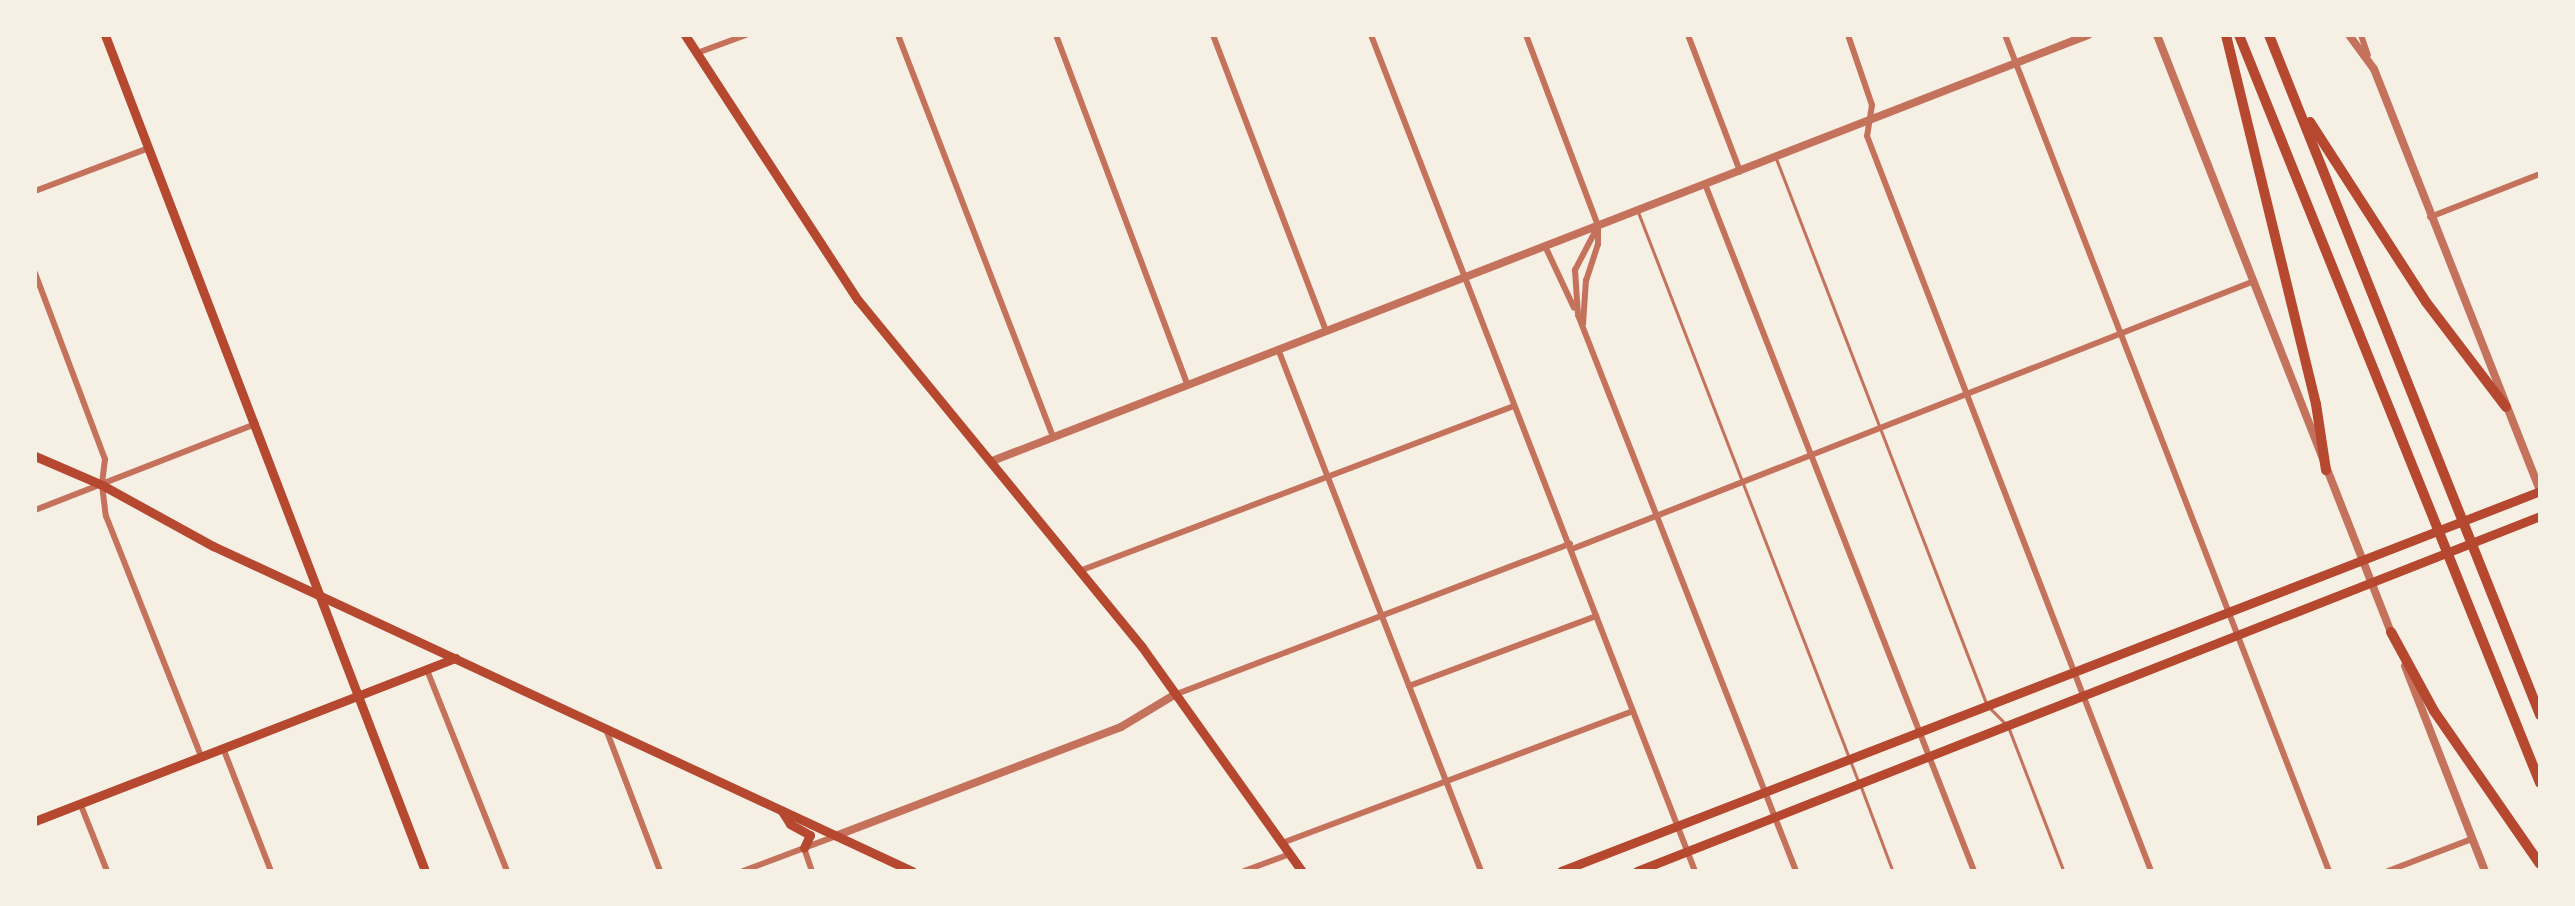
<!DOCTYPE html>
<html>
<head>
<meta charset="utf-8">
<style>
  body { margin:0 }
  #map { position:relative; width:2575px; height:906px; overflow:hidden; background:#f6efe4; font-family:"Golos Text",sans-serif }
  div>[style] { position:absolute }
  .service>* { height:2.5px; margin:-1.25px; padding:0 1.25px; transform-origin:1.25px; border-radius:1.25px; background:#c5725c }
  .minor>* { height:6px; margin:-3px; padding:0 3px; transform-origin:3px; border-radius:3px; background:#c5725c }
  .tertiary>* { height:8px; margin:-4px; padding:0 4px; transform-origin:4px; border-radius:4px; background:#c5725c }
  .secondary>* { height:9px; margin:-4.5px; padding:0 4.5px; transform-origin:4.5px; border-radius:4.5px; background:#b5482f }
  .motorway>* { height:10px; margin:-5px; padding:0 5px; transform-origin:5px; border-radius:5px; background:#b5482f }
  span { translate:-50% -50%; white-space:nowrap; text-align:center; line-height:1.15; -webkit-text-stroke:6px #f6efe4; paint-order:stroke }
  .frame { position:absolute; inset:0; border:37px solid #f6efe4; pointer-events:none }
</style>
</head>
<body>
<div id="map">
  <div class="service">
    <div style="left:1777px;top:160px;width:581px;rotate:68.91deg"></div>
    <div style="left:1638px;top:211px;width:610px;rotate:68.86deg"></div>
    <div style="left:1990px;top:708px;width:21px;rotate:45deg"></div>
    <div style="left:2009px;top:728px;width:153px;rotate:69deg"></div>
    <div style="left:1861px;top:786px;width:91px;rotate:69.4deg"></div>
  </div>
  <div class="minor">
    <div style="left:898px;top:35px;width:430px;rotate:68.9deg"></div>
    <div style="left:1056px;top:35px;width:373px;rotate:69.4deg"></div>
    <div style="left:1213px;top:35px;width:317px;rotate:69.1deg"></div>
    <div style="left:1371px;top:35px;width:897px;rotate:68.82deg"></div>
    <div style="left:1526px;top:35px;width:204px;rotate:69.3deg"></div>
    <div style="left:1598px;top:226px;width:18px;rotate:90deg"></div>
    <div style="left:1598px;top:244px;width:38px;rotate:108deg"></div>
    <div style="left:1586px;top:280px;width:44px;rotate:93.9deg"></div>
    <div style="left:1688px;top:35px;width:146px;rotate:69.1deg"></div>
    <div style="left:1848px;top:35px;width:74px;rotate:71.1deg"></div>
    <div style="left:1872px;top:105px;width:31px;rotate:99deg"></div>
    <div style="left:1867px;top:136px;width:788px;rotate:68.87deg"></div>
    <div style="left:2005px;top:35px;width:897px;rotate:68.82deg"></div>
    <div style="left:2361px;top:35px;width:21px;rotate:71deg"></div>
    <div style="left:697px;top:53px;width:52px;rotate:-20.2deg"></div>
    <div style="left:1705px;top:184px;width:738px;rotate:68.62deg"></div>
    <div style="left:35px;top:191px;width:122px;rotate:-20.7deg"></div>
    <div style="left:2430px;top:217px;width:118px;rotate:-21.4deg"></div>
    <div style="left:1598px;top:226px;width:50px;rotate:117.6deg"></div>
    <div style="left:1575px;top:270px;width:45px;rotate:86.2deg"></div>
    <div style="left:1578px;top:315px;width:597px;rotate:68.59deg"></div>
    <div style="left:1545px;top:246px;width:68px;rotate:64.9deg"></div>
    <div style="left:35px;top:273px;width:199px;rotate:69.4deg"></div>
    <div style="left:105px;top:459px;width:26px;rotate:97deg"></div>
    <div style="left:102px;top:485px;width:31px;rotate:83deg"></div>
    <div style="left:106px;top:516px;width:258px;rotate:68.4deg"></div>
    <div style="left:1278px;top:349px;width:560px;rotate:68.75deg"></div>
    <div style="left:35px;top:510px;width:237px;rotate:-21.3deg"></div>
    <div style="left:1572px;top:549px;width:731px;rotate:-21.44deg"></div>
    <div style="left:1082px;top:570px;width:462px;rotate:-20.8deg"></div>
    <div style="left:427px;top:670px;width:216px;rotate:68.3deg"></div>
    <div style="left:1409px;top:686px;width:200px;rotate:-20.5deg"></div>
    <div style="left:1174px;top:695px;width:424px;rotate:-20.9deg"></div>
    <div style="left:607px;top:732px;width:149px;rotate:69.1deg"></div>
    <div style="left:223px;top:748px;width:132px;rotate:68.7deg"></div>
    <div style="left:80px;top:803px;width:73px;rotate:68.3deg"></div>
    <div style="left:1282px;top:843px;width:375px;rotate:-20.6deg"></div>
    <div style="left:804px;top:848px;width:24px;rotate:71deg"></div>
    <div style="left:743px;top:871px;width:99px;rotate:-20.6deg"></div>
    <div style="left:1244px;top:871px;width:49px;rotate:-20.3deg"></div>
    <div style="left:2388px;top:871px;width:90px;rotate:-20.9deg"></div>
  </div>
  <div class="tertiary">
    <div style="left:2157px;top:35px;width:644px;rotate:68.61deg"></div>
    <div style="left:2349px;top:35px;width:42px;rotate:53.7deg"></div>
    <div style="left:2374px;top:69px;width:453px;rotate:68.5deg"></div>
    <div style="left:992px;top:461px;width:1176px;rotate:-21.24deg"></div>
    <div style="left:2405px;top:666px;width:220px;rotate:68.7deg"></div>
    <div style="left:838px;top:835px;width:303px;rotate:-20.9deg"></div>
    <div style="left:1121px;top:727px;width:62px;rotate:-31.1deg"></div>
  </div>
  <div class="secondary">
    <div style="left:105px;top:35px;width:895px;rotate:69.05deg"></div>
    <div style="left:685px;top:35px;width:316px;rotate:56.9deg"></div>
    <div style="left:858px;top:300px;width:448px;rotate:50.7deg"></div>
    <div style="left:1142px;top:647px;width:275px;rotate:54.5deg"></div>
    <div style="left:35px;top:456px;width:73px;rotate:23.4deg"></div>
    <div style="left:102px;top:485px;width:127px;rotate:28.8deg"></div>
    <div style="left:213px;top:546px;width:771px;rotate:24.94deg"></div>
    <div style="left:782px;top:811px;width:15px;rotate:58deg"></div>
    <div style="left:790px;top:824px;width:23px;rotate:29deg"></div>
    <div style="left:810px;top:835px;width:14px;rotate:115deg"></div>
    <div style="left:35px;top:821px;width:451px;rotate:-21.2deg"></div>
    <div style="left:1561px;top:871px;width:1050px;rotate:-21.21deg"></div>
    <div style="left:1637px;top:871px;width:970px;rotate:-21.46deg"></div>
  </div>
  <div class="motorway">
    <div style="left:2226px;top:35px;width:380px;rotate:76.3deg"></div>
    <div style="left:2316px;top:404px;width:67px;rotate:81.4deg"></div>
    <div style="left:2239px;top:35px;width:806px;rotate:68.08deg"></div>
    <div style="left:2269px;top:35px;width:732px;rotate:68.27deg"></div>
    <div style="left:2310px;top:122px;width:214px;rotate:57.2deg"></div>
    <div style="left:2426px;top:302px;width:132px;rotate:52.7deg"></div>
    <div style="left:2391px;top:632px;width:90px;rotate:61.4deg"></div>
    <div style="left:2434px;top:711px;width:186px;rotate:55.3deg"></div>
  </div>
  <div class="frame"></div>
</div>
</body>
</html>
